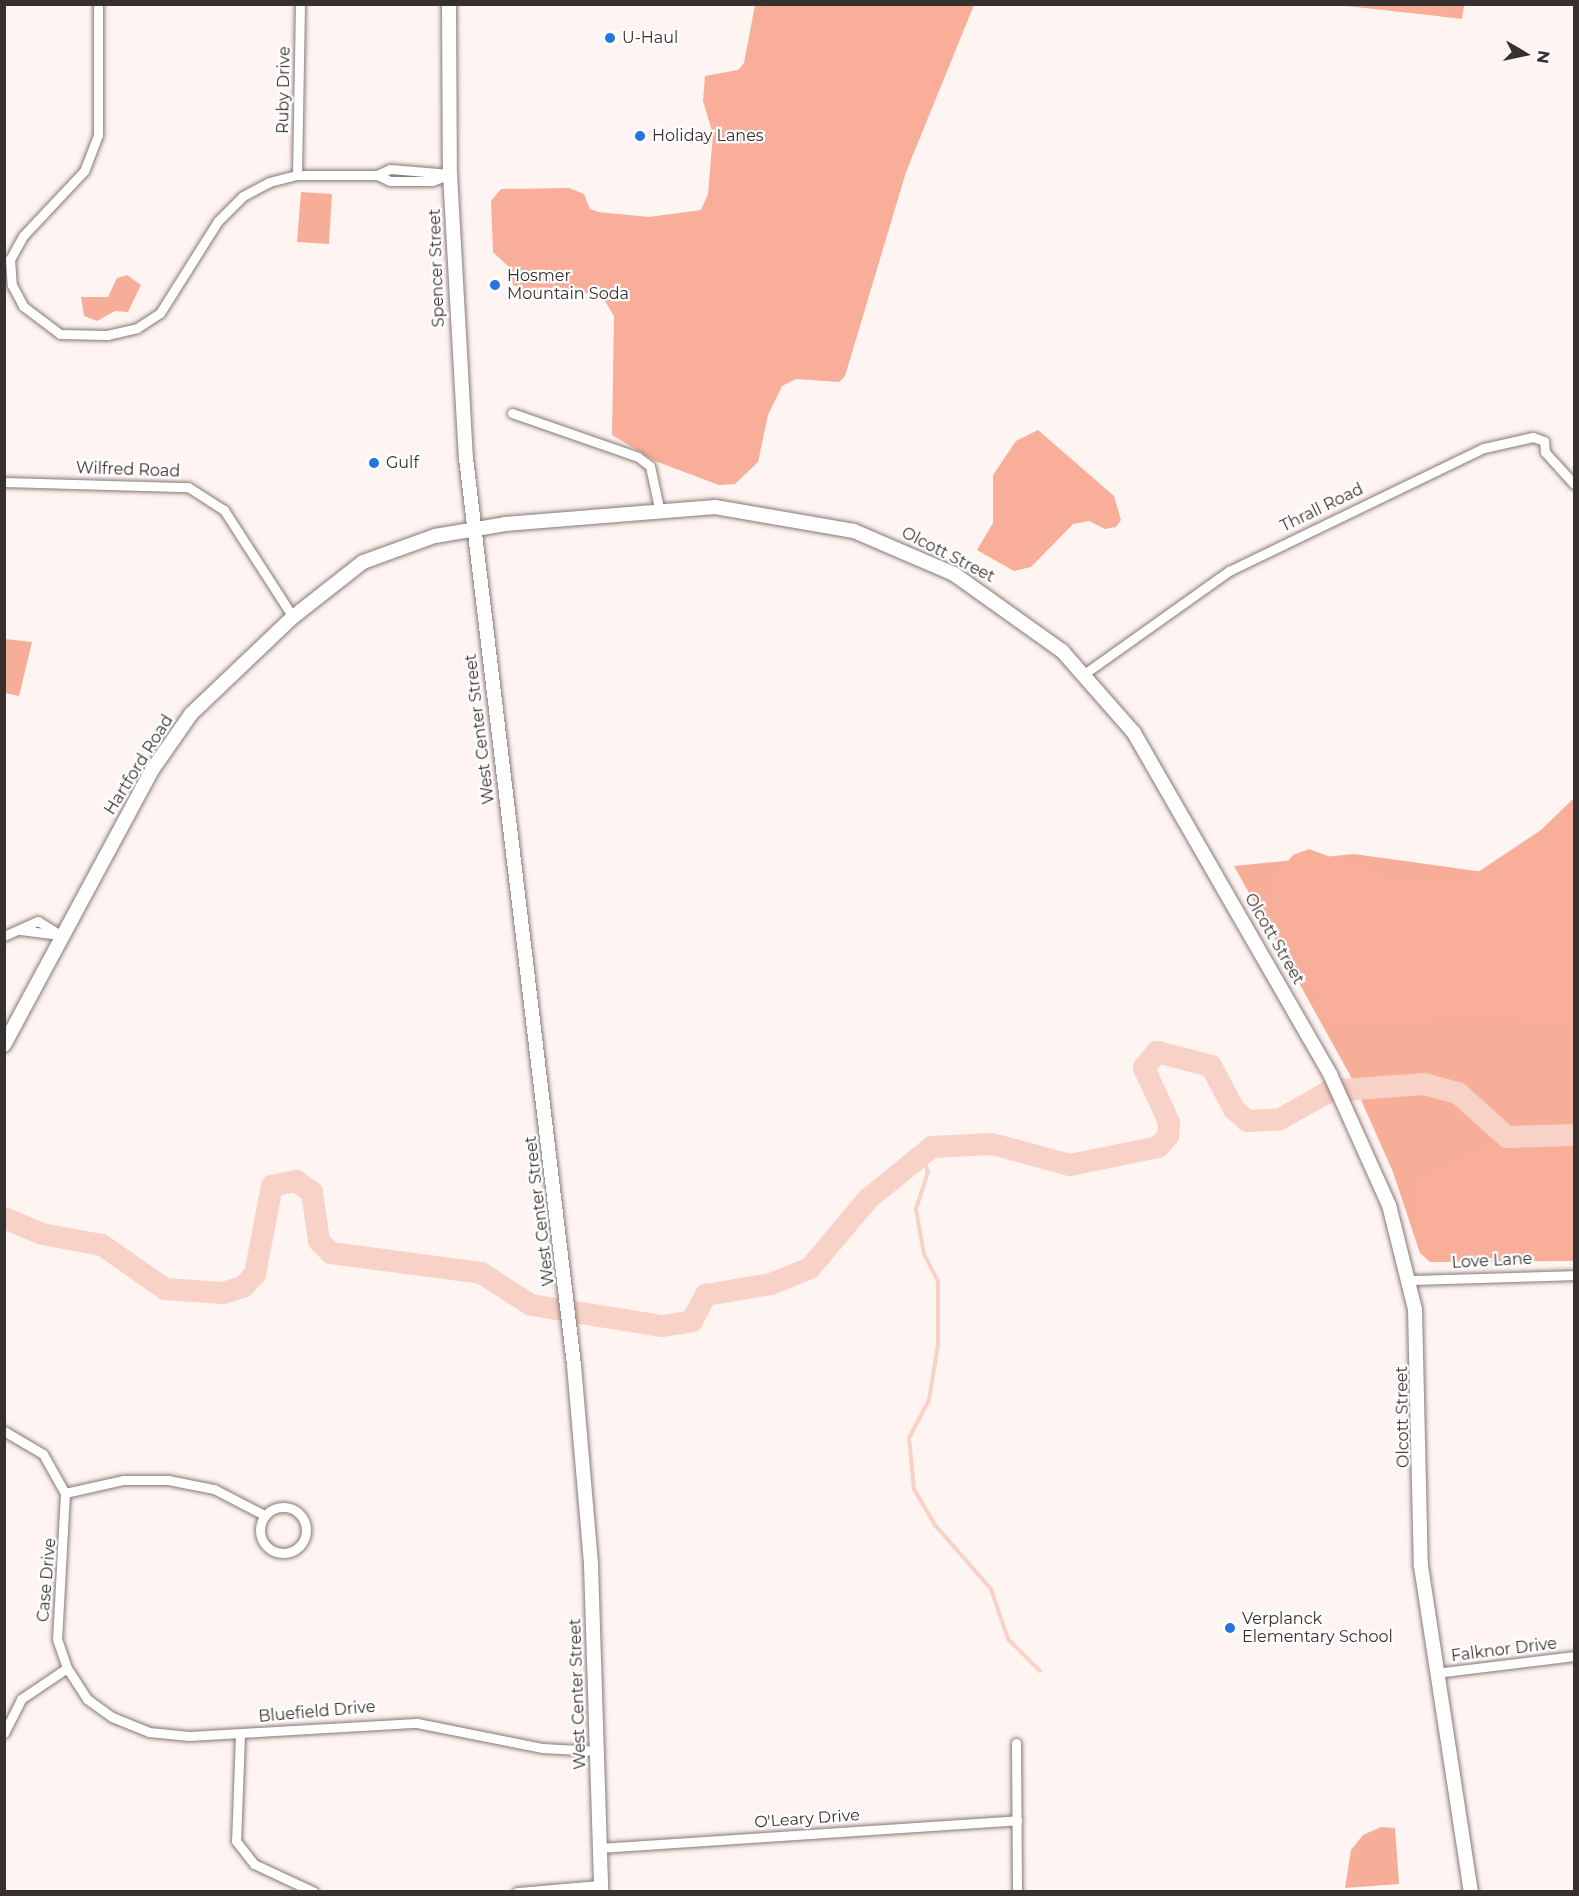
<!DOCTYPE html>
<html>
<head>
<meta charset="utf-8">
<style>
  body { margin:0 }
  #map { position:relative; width:1579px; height:1896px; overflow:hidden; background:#fef4f2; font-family:Montserrat,sans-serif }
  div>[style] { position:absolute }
  .green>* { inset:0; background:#f7ae99 }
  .forest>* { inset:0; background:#f8ae98 }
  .stream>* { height:4px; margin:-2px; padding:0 2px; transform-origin:2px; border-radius:2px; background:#f8d2c6 }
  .river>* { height:22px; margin:-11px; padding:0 11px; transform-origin:11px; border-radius:11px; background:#f8d2c6 }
  .roads { filter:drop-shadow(0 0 2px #877975) drop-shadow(0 0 2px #877975) }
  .street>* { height:9px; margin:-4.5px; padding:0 4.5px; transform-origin:4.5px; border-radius:4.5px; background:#fff }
  .street>.ring { margin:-4.5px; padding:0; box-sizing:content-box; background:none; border:9px solid #fff; border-radius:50% }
  .secondary>* { height:14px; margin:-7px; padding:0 7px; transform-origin:7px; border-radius:7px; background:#fff }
  .dots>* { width:16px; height:16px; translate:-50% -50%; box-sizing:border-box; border:3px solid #fff; border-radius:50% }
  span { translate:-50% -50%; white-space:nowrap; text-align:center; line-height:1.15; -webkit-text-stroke:4.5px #fff; paint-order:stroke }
  .poi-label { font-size:16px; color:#36302f }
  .left { translate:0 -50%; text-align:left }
  .street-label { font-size:16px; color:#36302f }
  .frame { position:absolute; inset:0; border:6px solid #36302f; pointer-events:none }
  .north { position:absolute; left:1495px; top:24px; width:60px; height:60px; -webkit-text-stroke:4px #fff; paint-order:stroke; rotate:99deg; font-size:16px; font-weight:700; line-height:24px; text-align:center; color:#36302f }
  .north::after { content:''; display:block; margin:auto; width:21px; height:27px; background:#36302f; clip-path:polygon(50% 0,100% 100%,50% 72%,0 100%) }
</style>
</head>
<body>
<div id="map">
  <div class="green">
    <div style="clip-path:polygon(1345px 5px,1464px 5px,1462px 19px)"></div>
    <div style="clip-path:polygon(301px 192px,332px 194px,329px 244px,297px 242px)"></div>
    <div style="clip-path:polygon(127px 275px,141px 285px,128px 312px,115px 311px,97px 321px,84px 316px,81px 297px,108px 297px,117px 278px)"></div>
    <div style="clip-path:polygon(5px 639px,32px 642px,19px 696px,5px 693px)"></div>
    <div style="clip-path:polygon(1574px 804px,1574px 1261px,1430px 1262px,1420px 1253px,1393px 1172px,1350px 1075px,1234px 866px,1354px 854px,1498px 874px)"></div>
    <div style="clip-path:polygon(1381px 1827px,1395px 1828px,1399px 1884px,1345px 1888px,1351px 1850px,1363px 1835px)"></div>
  </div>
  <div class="forest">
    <div style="clip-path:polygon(755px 5px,974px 5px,906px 172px,845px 376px,839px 382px,796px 379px,782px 386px,768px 415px,758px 462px,735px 484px,719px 485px,655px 461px,612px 435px,614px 316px,605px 301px,590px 293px,542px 296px,513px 285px,510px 268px,493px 252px,491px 201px,501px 189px,569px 188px,584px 194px,590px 209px,598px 212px,649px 217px,701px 210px,708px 194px,713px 134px,703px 101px,705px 76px,738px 70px,744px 63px)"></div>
    <div style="clip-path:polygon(1337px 5px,1336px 5px,1453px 5px,1447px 14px,1430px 15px)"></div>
    <div style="clip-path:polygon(1038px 430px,1114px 496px,1121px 520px,1116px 527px,1105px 529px,1089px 521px,1073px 524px,1031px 567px,1014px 571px,977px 550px,993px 523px,993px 475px,1016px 441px)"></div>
    <div style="clip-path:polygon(1574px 798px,1574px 1022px,1499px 1016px,1326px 1021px,1309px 964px,1283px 931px,1275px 907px,1277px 874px,1293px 855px,1309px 849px,1392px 880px,1457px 886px,1541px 830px)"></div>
    <div style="clip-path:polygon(1512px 1146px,1574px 1153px,1574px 1257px,1428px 1252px,1422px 1246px,1415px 1205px,1423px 1177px,1477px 1151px)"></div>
  </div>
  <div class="stream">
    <div style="left:921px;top:1154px;width:19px;rotate:69deg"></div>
    <div style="left:928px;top:1172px;width:40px;rotate:108deg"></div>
    <div style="left:916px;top:1210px;width:45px;rotate:79.7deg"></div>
    <div style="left:924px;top:1254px;width:31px;rotate:63deg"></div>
    <div style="left:938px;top:1282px;width:63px;rotate:90deg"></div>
    <div style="left:938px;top:1345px;width:56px;rotate:99.3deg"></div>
    <div style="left:929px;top:1400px;width:43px;rotate:117.8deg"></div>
    <div style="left:909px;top:1438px;width:51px;rotate:84.4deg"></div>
    <div style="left:914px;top:1489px;width:42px;rotate:59.7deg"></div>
    <div style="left:935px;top:1525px;width:85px;rotate:48.8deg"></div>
    <div style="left:991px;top:1589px;width:53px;rotate:71.2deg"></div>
    <div style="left:1008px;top:1639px;width:45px;rotate:45deg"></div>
  </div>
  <div class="river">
    <div style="left:4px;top:1218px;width:41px;rotate:22.8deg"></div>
    <div style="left:42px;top:1234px;width:61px;rotate:10.4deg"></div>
    <div style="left:102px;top:1245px;width:77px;rotate:34.9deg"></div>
    <div style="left:165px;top:1289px;width:58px;rotate:3.9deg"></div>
    <div style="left:223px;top:1293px;width:21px;rotate:-17deg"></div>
    <div style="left:243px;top:1287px;width:18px;rotate:-47deg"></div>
    <div style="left:255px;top:1274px;width:90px;rotate:-79.1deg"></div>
    <div style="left:272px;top:1186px;width:25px;rotate:-12deg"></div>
    <div style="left:296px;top:1181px;width:19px;rotate:35deg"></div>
    <div style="left:312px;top:1192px;width:49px;rotate:81.9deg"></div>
    <div style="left:319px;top:1241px;width:17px;rotate:45deg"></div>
    <div style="left:331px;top:1253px;width:151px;rotate:7.6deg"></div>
    <div style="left:481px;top:1273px;width:59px;rotate:32.6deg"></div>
    <div style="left:531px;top:1305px;width:133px;rotate:9.1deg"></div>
    <div style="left:662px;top:1326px;width:30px;rotate:-9deg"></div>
    <div style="left:692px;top:1321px;width:30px;rotate:-62deg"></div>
    <div style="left:706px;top:1295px;width:66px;rotate:-9.6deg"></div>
    <div style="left:771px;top:1284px;width:42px;rotate:-22.3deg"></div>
    <div style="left:810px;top:1268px;width:90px;rotate:-50deg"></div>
    <div style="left:868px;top:1199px;width:82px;rotate:-39.1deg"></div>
    <div style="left:932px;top:1147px;width:60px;rotate:-2.9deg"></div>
    <div style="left:992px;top:1144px;width:81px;rotate:15.1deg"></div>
    <div style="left:1070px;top:1165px;width:90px;rotate:-11.6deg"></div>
    <div style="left:1158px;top:1147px;width:15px;rotate:-48deg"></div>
    <div style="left:1168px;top:1136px;width:14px;rotate:-86deg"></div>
    <div style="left:1169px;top:1122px;width:60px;rotate:-114.8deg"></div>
    <div style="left:1144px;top:1068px;width:21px;rotate:-51deg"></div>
    <div style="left:1157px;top:1052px;width:56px;rotate:14.5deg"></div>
    <div style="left:1211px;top:1066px;width:49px;rotate:61.9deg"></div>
    <div style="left:1234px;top:1109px;width:18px;rotate:43deg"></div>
    <div style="left:1247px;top:1121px;width:33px;rotate:-3deg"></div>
    <div style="left:1280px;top:1119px;width:57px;rotate:-29.2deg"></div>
    <div style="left:1330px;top:1091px;width:94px;rotate:-4.3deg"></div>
    <div style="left:1424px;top:1084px;width:35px;rotate:15deg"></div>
    <div style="left:1458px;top:1093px;width:66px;rotate:41.9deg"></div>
    <div style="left:1507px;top:1137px;width:67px;rotate:-1.7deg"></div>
  </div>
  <div class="roads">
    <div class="street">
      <div style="left:98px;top:4px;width:131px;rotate:90deg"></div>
      <div style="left:98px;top:135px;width:39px;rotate:111deg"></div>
      <div style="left:84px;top:171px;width:89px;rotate:133.2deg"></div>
      <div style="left:23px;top:236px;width:26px;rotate:119deg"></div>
      <div style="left:10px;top:259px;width:26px;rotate:86deg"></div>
      <div style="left:12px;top:285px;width:24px;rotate:62deg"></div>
      <div style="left:23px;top:306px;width:46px;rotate:37.1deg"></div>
      <div style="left:60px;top:334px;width:47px;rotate:1.2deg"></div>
      <div style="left:107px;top:335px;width:31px;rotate:-13deg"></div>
      <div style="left:137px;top:328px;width:27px;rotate:-33deg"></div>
      <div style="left:160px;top:313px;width:109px;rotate:-57.8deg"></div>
      <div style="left:218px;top:221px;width:35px;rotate:-45deg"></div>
      <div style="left:243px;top:196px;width:30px;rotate:-28deg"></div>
      <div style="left:269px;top:182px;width:29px;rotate:-14deg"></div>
      <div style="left:297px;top:175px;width:80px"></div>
      <div style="left:377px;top:175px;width:14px;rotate:-25deg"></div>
      <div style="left:390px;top:169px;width:60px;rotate:4.8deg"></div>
      <div style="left:297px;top:175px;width:171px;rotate:-89deg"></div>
      <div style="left:377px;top:175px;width:14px;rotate:25deg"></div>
      <div style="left:390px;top:181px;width:42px"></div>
      <div style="left:432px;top:181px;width:19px;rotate:-21deg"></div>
      <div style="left:512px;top:413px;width:133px;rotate:19.2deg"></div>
      <div style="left:638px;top:457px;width:15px;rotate:37deg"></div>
      <div style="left:650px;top:466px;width:43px;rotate:77.9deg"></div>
      <div style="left:4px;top:482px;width:184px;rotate:1.6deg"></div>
      <div style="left:188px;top:487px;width:43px;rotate:32.6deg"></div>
      <div style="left:224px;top:510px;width:127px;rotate:57.2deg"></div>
      <div style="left:1084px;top:674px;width:178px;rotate:-35.4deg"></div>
      <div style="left:1229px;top:571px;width:283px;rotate:-25.8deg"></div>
      <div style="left:1484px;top:448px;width:50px;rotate:-12.7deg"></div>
      <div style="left:1533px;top:437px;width:12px;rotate:20deg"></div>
      <div style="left:1544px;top:441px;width:11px;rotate:85deg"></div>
      <div style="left:1545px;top:452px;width:43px;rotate:47.8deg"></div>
      <div style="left:4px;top:936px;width:37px;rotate:-24deg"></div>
      <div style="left:38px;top:921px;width:26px;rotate:32deg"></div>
      <div style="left:60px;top:935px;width:40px;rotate:-172.9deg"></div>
      <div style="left:1410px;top:1280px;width:164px;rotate:-1.7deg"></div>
      <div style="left:4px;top:1431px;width:45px;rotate:30.5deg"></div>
      <div style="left:43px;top:1454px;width:45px;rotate:60.6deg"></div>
      <div style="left:65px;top:1493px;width:146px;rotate:93.1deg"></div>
      <div style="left:57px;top:1639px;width:31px;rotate:71deg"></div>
      <div style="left:67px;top:1668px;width:37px;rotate:57deg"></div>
      <div style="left:87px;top:1699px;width:31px;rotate:36deg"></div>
      <div style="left:112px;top:1717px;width:40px;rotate:22deg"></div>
      <div style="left:149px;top:1732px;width:40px;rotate:5.7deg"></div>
      <div style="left:189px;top:1736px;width:228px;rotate:-3.3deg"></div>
      <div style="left:417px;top:1723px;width:127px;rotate:11.3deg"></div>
      <div style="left:542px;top:1748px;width:55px;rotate:3.1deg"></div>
      <div style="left:65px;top:1493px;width:59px;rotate:-12.6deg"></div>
      <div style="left:123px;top:1480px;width:45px"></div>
      <div style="left:168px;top:1480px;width:47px;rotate:11.1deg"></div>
      <div style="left:214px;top:1489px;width:56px;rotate:27.5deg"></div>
      <div class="ring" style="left:260px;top:1507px;width:37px;height:37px"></div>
      <div style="left:1436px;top:1673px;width:139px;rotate:-7deg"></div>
      <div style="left:4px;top:1733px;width:38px;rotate:-63deg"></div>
      <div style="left:21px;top:1699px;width:55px;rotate:-34deg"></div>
      <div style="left:240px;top:1734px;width:107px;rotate:92.1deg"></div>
      <div style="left:236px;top:1841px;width:29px;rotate:52deg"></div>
      <div style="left:254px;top:1864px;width:66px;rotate:25deg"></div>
      <div style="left:1016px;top:1743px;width:149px;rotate:89.6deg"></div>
      <div style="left:600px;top:1848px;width:418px;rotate:-3.8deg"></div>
      <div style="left:517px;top:1892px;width:84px;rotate:-4.8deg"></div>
    </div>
    <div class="secondary">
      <div style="left:449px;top:4px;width:170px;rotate:89.7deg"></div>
      <div style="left:450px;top:174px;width:284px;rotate:86.8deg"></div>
      <div style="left:466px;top:458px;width:913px;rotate:83.21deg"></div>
      <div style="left:574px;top:1365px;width:201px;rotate:85.1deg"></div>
      <div style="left:591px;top:1565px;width:327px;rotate:88.2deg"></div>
      <div style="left:4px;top:1045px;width:312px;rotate:-61.7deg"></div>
      <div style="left:152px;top:770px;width:68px;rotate:-55.1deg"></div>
      <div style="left:191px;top:714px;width:141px;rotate:-43.6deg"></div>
      <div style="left:293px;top:617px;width:89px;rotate:-38.2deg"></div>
      <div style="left:363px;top:562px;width:77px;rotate:-19.9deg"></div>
      <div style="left:435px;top:536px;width:71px;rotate:-9.7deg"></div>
      <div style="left:505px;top:524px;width:211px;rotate:-4.6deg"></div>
      <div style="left:715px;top:507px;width:141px;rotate:9.8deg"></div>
      <div style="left:854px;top:531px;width:109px;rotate:23.3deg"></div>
      <div style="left:954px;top:574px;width:133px;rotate:35.5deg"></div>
      <div style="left:1062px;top:651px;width:109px;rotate:48.7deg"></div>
      <div style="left:1134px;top:733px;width:393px;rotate:60.1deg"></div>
      <div style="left:1330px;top:1074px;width:144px;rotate:65.8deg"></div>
      <div style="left:1389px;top:1205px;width:107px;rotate:76deg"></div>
      <div style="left:1415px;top:1309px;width:257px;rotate:88.7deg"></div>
      <div style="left:1421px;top:1566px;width:330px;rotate:81.3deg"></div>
    </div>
  </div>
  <div class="dots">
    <div style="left:610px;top:38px;background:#2674df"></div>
    <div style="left:640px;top:136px;background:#2674df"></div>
    <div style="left:495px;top:285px;background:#2674df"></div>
    <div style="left:374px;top:463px;background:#2674df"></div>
    <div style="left:1230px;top:1628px;background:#2674df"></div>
  </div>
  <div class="poi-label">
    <span class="left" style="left:622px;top:38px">U-Haul</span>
    <span class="left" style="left:652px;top:136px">Holiday Lanes</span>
    <span class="left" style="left:507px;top:285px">Hosmer<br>Mountain Soda</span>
    <span class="left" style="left:386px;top:463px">Gulf</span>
    <span class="left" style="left:1242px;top:1628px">Verplanck<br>Elementary School</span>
  </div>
  <div class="street-label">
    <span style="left:284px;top:90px;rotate:-89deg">Ruby Drive</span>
    <span style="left:437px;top:268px;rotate:-92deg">Spencer Street</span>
    <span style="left:128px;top:470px;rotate:2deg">Wilfred Road</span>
    <span style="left:1322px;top:508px;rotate:-26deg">Thrall Road</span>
    <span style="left:948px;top:555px;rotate:27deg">Olcott Street</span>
    <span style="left:480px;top:729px;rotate:-97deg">West Center Street</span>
    <span style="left:139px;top:765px;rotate:-58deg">Hartford Road</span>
    <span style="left:1274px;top:939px;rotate:60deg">Olcott Street</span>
    <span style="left:540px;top:1211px;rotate:-97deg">West Center Street</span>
    <span style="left:1492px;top:1261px;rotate:-3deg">Love Lane</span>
    <span style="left:1403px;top:1417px;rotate:-91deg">Olcott Street</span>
    <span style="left:47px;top:1580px;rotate:-85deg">Case Drive</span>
    <span style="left:1504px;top:1650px;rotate:-7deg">Falknor Drive</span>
    <span style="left:578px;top:1694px;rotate:-92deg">West Center Street</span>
    <span style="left:317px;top:1712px;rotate:-5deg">Bluefield Drive</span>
    <span style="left:807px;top:1819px;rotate:-4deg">O'Leary Drive</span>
  </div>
  <div class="frame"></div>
  <div class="north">N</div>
</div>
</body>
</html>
